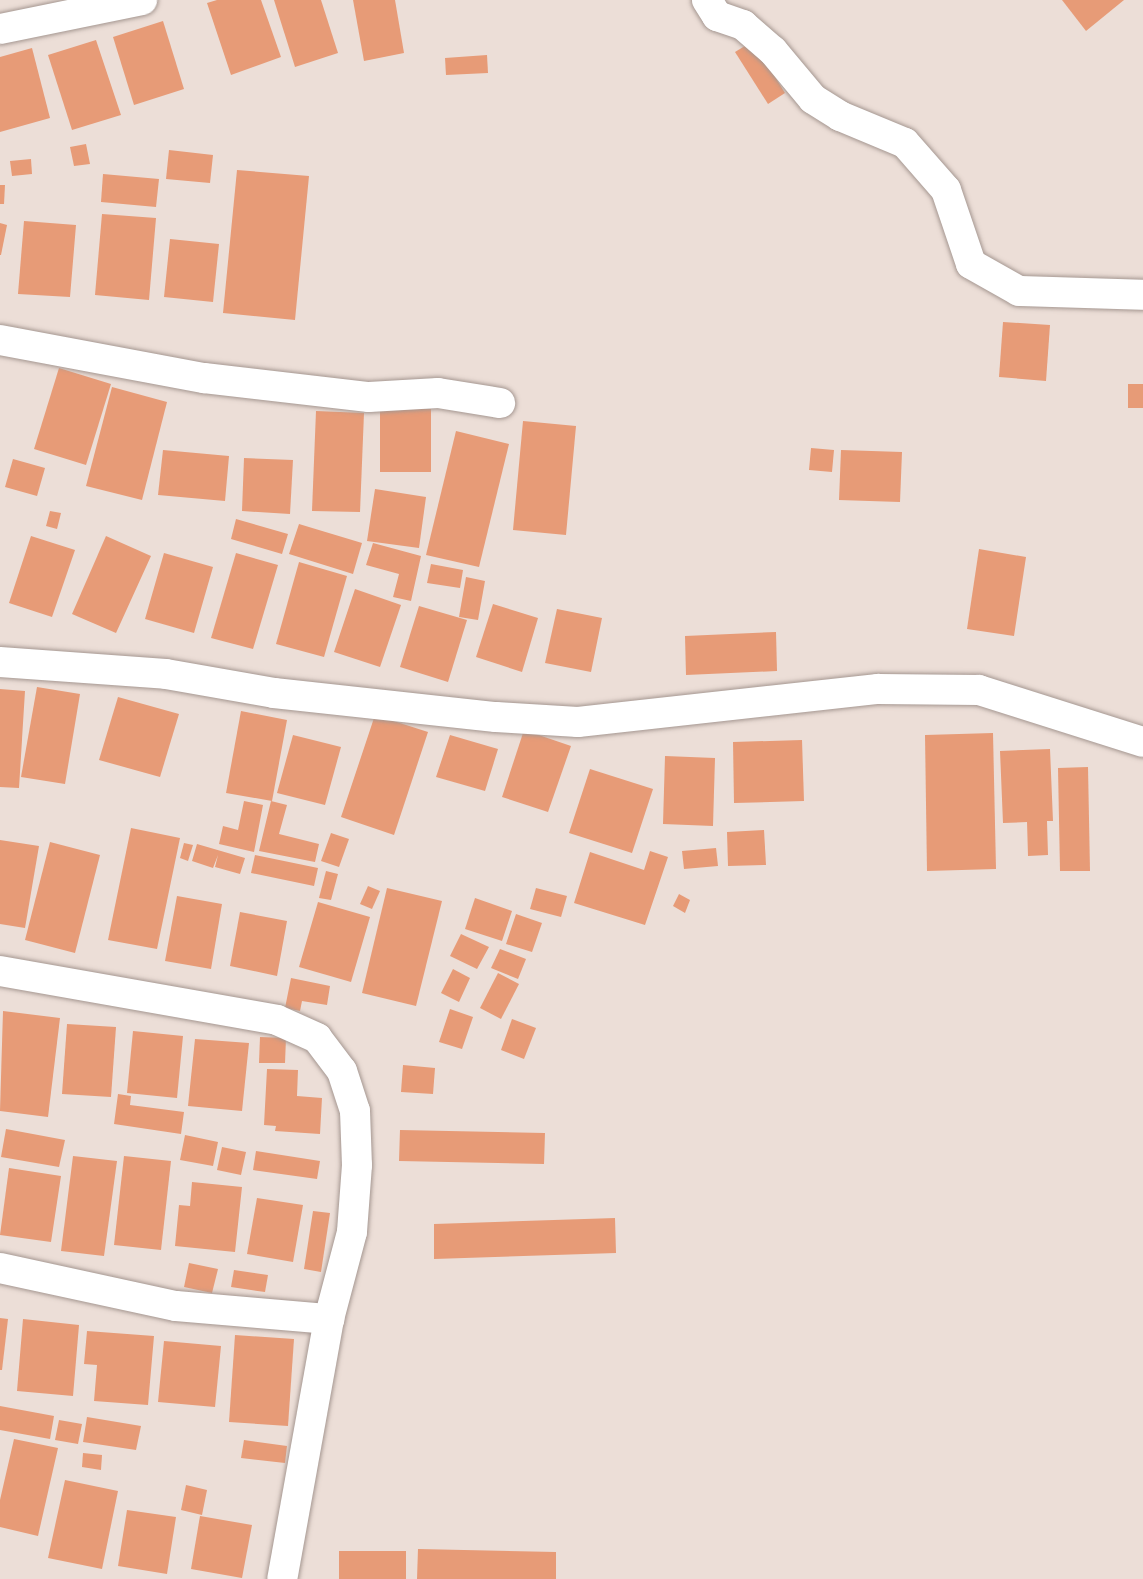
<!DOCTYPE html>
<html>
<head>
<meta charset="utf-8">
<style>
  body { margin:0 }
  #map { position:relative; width:1143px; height:1579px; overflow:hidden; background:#ecded7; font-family:"Source Sans 3",sans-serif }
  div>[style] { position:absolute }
  .building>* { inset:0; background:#e79b77 }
  .roads { filter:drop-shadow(0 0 2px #a59791) drop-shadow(0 0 2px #a59791) }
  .street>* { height:30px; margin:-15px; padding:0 15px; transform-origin:15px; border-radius:15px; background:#fff }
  span { translate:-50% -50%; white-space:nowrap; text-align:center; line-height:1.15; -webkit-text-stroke:7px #ecded7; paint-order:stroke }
</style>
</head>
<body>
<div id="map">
  <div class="building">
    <div style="clip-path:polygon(217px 0,261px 0,281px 57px,231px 75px,207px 3px)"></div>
    <div style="clip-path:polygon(274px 0,321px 0,338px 53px,295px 67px)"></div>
    <div style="clip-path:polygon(353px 0,395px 0,404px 53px,364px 61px)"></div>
    <div style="clip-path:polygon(1062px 0,1124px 0,1086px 31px)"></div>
    <div style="clip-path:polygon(163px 21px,184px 89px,134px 105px,113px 37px)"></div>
    <div style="clip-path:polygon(96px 40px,121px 115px,72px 130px,48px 55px)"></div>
    <div style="clip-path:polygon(753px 41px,785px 93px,768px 104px,735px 52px)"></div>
    <div style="clip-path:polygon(32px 48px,50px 118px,0 132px,0 57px)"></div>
    <div style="clip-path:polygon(487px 55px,488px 73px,446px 75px,445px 58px)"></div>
    <div style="clip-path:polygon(86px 144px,90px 164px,74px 166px,70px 147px)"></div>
    <div style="clip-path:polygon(169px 150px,213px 155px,210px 183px,166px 179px)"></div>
    <div style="clip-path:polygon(31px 159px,32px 174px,12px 176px,10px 161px)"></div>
    <div style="clip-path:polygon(237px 170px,309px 176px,295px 320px,223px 313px)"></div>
    <div style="clip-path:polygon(103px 174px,159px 179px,156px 207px,101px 202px)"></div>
    <div style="clip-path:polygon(0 185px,5px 185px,4px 204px,0 204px)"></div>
    <div style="clip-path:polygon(102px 214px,156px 218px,149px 300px,95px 295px)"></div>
    <div style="clip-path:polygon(24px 221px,76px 225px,70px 297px,18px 294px)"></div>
    <div style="clip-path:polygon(0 223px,7px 225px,1px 255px,0 255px)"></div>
    <div style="clip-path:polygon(170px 239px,219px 244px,213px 302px,164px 297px)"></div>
    <div style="clip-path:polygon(1003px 322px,1050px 325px,1046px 381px,999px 377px)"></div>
    <div style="clip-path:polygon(59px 368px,111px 384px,86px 465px,34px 449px)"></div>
    <div style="clip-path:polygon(1128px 384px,1143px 384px,1143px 408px,1128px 408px)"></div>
    <div style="clip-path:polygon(112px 387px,167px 402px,142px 500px,86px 486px)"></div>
    <div style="clip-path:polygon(380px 409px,431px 409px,431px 472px,380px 472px)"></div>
    <div style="clip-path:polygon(316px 411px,364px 413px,360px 512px,312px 511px)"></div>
    <div style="clip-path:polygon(523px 421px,576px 426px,566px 535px,513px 530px)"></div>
    <div style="clip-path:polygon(456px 431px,509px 444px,479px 567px,426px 555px)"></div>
    <div style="clip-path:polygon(811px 448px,834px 450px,832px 472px,809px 470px)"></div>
    <div style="clip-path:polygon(163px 450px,229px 456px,225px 501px,158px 495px)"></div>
    <div style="clip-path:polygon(841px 450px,902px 452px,900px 502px,839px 500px)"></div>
    <div style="clip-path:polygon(244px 458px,293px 460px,290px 514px,242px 511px)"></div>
    <div style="clip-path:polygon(13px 459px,45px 468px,37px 496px,5px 487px)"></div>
    <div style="clip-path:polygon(375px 489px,426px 497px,419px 548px,367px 541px)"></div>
    <div style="clip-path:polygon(50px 511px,61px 513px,57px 529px,46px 526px)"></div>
    <div style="clip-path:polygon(236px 519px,288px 534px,282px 554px,231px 539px)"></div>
    <div style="clip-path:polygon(299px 524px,362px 543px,353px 574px,289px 554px)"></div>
    <div style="clip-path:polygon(31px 536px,75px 550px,52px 617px,9px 603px)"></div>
    <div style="clip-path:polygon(106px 536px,151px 556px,116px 633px,72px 614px)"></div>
    <div style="clip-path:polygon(373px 543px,421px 556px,411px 601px,393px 597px,399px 574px,366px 565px)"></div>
    <div style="clip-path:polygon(979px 549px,1026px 557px,1014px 636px,967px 629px)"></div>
    <div style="clip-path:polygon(164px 553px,213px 567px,194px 633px,145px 619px)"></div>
    <div style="clip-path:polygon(236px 553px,278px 565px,253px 649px,211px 638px)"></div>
    <div style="clip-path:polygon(299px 562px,347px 576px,324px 657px,276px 644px)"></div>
    <div style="clip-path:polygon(431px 564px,463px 570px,460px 588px,427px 583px)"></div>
    <div style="clip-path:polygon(466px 577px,485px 581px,478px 620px,459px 617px)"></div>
    <div style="clip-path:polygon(355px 589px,401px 605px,380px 667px,334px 652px)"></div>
    <div style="clip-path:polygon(493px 604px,538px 618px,522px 672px,476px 657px)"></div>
    <div style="clip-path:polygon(419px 606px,467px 620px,448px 682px,400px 667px)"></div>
    <div style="clip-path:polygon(557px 609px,602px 618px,591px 672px,545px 663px)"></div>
    <div style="clip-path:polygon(776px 632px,777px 671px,686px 675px,685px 636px)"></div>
    <div style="clip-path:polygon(37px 687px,80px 694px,65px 784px,21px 777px)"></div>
    <div style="clip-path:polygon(0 689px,25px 691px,19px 788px,0 787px)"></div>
    <div style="clip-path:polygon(118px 697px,179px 714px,160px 777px,99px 760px)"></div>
    <div style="clip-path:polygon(241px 711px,287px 720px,272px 801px,226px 793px)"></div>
    <div style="clip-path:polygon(375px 715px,428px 732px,394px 835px,341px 817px)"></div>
    <div style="clip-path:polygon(524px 730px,571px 746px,548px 812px,502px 797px)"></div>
    <div style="clip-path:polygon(993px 733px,996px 869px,927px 871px,925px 735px)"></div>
    <div style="clip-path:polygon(293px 735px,341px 747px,325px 805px,277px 793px)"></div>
    <div style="clip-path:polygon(450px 735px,498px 749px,485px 791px,436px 777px)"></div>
    <div style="clip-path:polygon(802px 740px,804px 801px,734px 803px,733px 742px)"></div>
    <div style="clip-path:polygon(1050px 749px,1053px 821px,1047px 821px,1048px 855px,1028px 856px,1027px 822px,1003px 823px,1000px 751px)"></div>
    <div style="clip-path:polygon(665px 756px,715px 758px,713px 826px,663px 824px)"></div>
    <div style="clip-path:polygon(1088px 767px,1090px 871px,1060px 871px,1058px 768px)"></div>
    <div style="clip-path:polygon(590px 769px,653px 789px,632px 853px,569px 833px)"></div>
    <div style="clip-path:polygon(244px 801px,263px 805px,254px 852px,219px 844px,223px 826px,238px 830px)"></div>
    <div style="clip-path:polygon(271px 801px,287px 805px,279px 834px,319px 844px,315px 862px,259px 851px)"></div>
    <div style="clip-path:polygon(131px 828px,180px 838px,157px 949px,108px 940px)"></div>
    <div style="clip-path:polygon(764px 830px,766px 865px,728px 866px,727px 832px)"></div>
    <div style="clip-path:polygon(331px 833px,349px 839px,339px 867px,321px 861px)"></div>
    <div style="clip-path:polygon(0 840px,39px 846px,25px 928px,0 924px)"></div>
    <div style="clip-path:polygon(50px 842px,100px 855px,75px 953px,25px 940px)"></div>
    <div style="clip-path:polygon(184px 843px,193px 845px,188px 861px,180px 858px)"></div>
    <div style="clip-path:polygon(197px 844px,245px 858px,240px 874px,215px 867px,218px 855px,213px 868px,192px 861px)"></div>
    <div style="clip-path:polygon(716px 848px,718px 866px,684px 869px,682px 851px)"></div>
    <div style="clip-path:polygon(650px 851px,668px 857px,645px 925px,574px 903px,590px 852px,644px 870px)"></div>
    <div style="clip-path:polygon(255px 855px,318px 868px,314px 886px,251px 873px)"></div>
    <div style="clip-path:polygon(326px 871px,338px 874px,331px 900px,319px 898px)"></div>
    <div style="clip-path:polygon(368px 886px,380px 891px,372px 909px,360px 904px)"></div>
    <div style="clip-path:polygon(387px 888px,442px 901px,416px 1006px,362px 993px)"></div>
    <div style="clip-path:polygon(536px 888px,567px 896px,561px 917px,530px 909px)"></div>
    <div style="clip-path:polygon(679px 894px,690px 900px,685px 913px,673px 906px)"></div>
    <div style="clip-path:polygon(177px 896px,222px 904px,211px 969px,165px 961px)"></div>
    <div style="clip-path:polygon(475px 898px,512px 911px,502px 941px,465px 929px)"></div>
    <div style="clip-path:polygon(318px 902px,370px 917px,351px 982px,299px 967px)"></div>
    <div style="clip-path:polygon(240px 912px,287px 921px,277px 976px,230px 966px)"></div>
    <div style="clip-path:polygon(516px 914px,542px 923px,532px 952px,506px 944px)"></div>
    <div style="clip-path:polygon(461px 934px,489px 947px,477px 969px,450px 956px)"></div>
    <div style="clip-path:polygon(500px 949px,526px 959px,518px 979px,491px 968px)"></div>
    <div style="clip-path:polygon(453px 969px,470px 978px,459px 1002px,441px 993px)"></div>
    <div style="clip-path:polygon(498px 973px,519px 984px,501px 1019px,480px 1008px)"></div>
    <div style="clip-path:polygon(291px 978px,330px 986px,327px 1005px,302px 1001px,300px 1011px,285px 1008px)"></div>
    <div style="clip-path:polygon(450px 1009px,473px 1017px,462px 1049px,439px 1042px)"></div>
    <div style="clip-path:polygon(3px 1011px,60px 1018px,48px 1117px,0 1111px)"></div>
    <div style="clip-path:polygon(512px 1019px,536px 1028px,524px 1059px,501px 1050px)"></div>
    <div style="clip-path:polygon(67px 1024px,116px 1027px,111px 1097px,62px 1094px)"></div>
    <div style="clip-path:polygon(133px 1031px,183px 1036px,177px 1098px,127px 1093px)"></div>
    <div style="clip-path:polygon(260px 1037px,286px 1038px,285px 1063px,259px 1063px)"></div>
    <div style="clip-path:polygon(195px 1039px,249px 1043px,242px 1111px,188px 1106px)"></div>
    <div style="clip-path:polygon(403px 1065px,435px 1068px,433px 1094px,401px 1092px)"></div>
    <div style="clip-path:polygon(267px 1069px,298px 1070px,297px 1096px,322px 1098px,320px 1134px,275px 1131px,276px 1126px,264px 1125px)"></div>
    <div style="clip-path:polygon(118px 1094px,131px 1096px,130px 1105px,184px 1112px,181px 1134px,114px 1124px)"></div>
    <div style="clip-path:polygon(6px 1129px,65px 1140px,59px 1167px,1px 1157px)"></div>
    <div style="clip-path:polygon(400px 1130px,545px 1133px,544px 1164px,399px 1161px)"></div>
    <div style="clip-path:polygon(185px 1135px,218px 1142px,213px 1166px,180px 1160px)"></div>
    <div style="clip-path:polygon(222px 1147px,246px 1152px,241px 1175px,217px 1170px)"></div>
    <div style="clip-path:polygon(256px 1151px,320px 1161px,317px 1179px,253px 1170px)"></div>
    <div style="clip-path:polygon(73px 1156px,117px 1161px,104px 1256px,61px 1251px)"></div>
    <div style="clip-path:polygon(124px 1156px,171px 1161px,161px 1250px,114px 1245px)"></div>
    <div style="clip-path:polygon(9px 1168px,61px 1176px,51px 1242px,0 1235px)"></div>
    <div style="clip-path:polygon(192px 1182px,242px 1187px,235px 1252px,175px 1246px,179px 1205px,190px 1206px)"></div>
    <div style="clip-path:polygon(257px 1198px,303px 1205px,293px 1262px,247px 1254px)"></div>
    <div style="clip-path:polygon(313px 1211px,330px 1213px,321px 1272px,304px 1269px)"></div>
    <div style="clip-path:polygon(615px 1218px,616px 1253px,434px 1259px,434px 1224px)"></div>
    <div style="clip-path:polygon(189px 1263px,218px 1269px,212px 1293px,184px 1287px)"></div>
    <div style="clip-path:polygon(234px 1270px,268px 1275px,265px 1292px,231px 1287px)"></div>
    <div style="clip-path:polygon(0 1318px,8px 1319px,2px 1370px,0 1370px)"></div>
    <div style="clip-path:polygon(23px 1319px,79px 1325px,73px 1396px,17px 1391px)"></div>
    <div style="clip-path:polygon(87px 1331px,154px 1336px,148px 1405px,94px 1401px,97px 1365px,84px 1364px)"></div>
    <div style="clip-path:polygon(235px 1335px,294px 1339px,288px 1426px,229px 1422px)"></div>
    <div style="clip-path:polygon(164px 1341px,221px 1346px,215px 1407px,158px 1402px)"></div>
    <div style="clip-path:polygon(0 1406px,54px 1416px,50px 1439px,0 1430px)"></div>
    <div style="clip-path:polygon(87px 1417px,141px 1426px,136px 1450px,83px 1442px)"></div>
    <div style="clip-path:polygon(59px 1420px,82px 1424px,78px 1444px,55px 1440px)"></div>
    <div style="clip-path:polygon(14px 1439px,58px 1448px,38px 1536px,0 1527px,0 1500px)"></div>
    <div style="clip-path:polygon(244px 1440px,287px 1446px,285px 1463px,241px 1458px)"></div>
    <div style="clip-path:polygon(83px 1453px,102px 1455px,101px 1470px,82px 1467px)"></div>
    <div style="clip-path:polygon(65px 1480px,118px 1491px,102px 1569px,48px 1558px)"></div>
    <div style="clip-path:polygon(186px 1485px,207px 1490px,202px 1515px,181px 1510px)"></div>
    <div style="clip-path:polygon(127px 1510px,176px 1517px,167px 1574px,118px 1566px)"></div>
    <div style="clip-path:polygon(200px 1516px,252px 1525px,242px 1578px,191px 1569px)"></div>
    <div style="clip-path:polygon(418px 1549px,556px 1552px,556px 1579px,417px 1579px)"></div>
    <div style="clip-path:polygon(339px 1551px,406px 1551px,406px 1579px,339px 1579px)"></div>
  </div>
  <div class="roads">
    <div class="street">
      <div style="left:707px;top:0;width:19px;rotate:58deg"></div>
      <div style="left:717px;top:16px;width:28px;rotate:19deg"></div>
      <div style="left:743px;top:25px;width:40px;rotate:41deg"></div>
      <div style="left:773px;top:51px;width:62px;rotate:50.2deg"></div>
      <div style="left:813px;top:99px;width:32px;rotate:32deg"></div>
      <div style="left:840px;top:116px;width:70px;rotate:22.6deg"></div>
      <div style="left:905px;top:143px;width:62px;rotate:48.9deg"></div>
      <div style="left:946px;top:190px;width:78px;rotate:71.3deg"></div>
      <div style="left:971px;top:264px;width:55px;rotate:29.4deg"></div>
      <div style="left:1019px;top:291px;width:124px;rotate:1.8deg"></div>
      <div style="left:0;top:29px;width:145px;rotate:-11.5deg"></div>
      <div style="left:0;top:340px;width:208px;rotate:10.6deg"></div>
      <div style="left:204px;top:378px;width:166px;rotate:6.6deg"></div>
      <div style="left:369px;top:397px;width:69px;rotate:-3.3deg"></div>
      <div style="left:438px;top:393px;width:63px;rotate:9.2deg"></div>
      <div style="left:0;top:662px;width:166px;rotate:4.1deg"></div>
      <div style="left:166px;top:674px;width:110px;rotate:10deg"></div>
      <div style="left:274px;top:693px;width:223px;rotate:6.2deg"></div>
      <div style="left:496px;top:717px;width:82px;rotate:3.5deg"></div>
      <div style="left:578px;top:722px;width:302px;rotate:-6.3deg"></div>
      <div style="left:878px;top:689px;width:101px;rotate:0.6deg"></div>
      <div style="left:979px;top:690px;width:172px;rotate:17.6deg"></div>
      <div style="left:0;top:971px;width:281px;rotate:10deg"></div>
      <div style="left:277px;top:1020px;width:44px;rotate:24.2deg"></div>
      <div style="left:317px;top:1038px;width:41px;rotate:52.9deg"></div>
      <div style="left:342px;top:1071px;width:42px;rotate:72deg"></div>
      <div style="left:355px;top:1111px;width:54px;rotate:87.9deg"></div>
      <div style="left:357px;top:1165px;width:67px;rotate:94.3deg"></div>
      <div style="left:352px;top:1232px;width:90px;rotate:104.8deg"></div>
      <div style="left:329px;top:1319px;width:264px;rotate:100.2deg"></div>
      <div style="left:0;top:1268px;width:180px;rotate:12.2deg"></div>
      <div style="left:176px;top:1306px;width:154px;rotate:4.9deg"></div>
    </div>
  </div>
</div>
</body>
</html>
